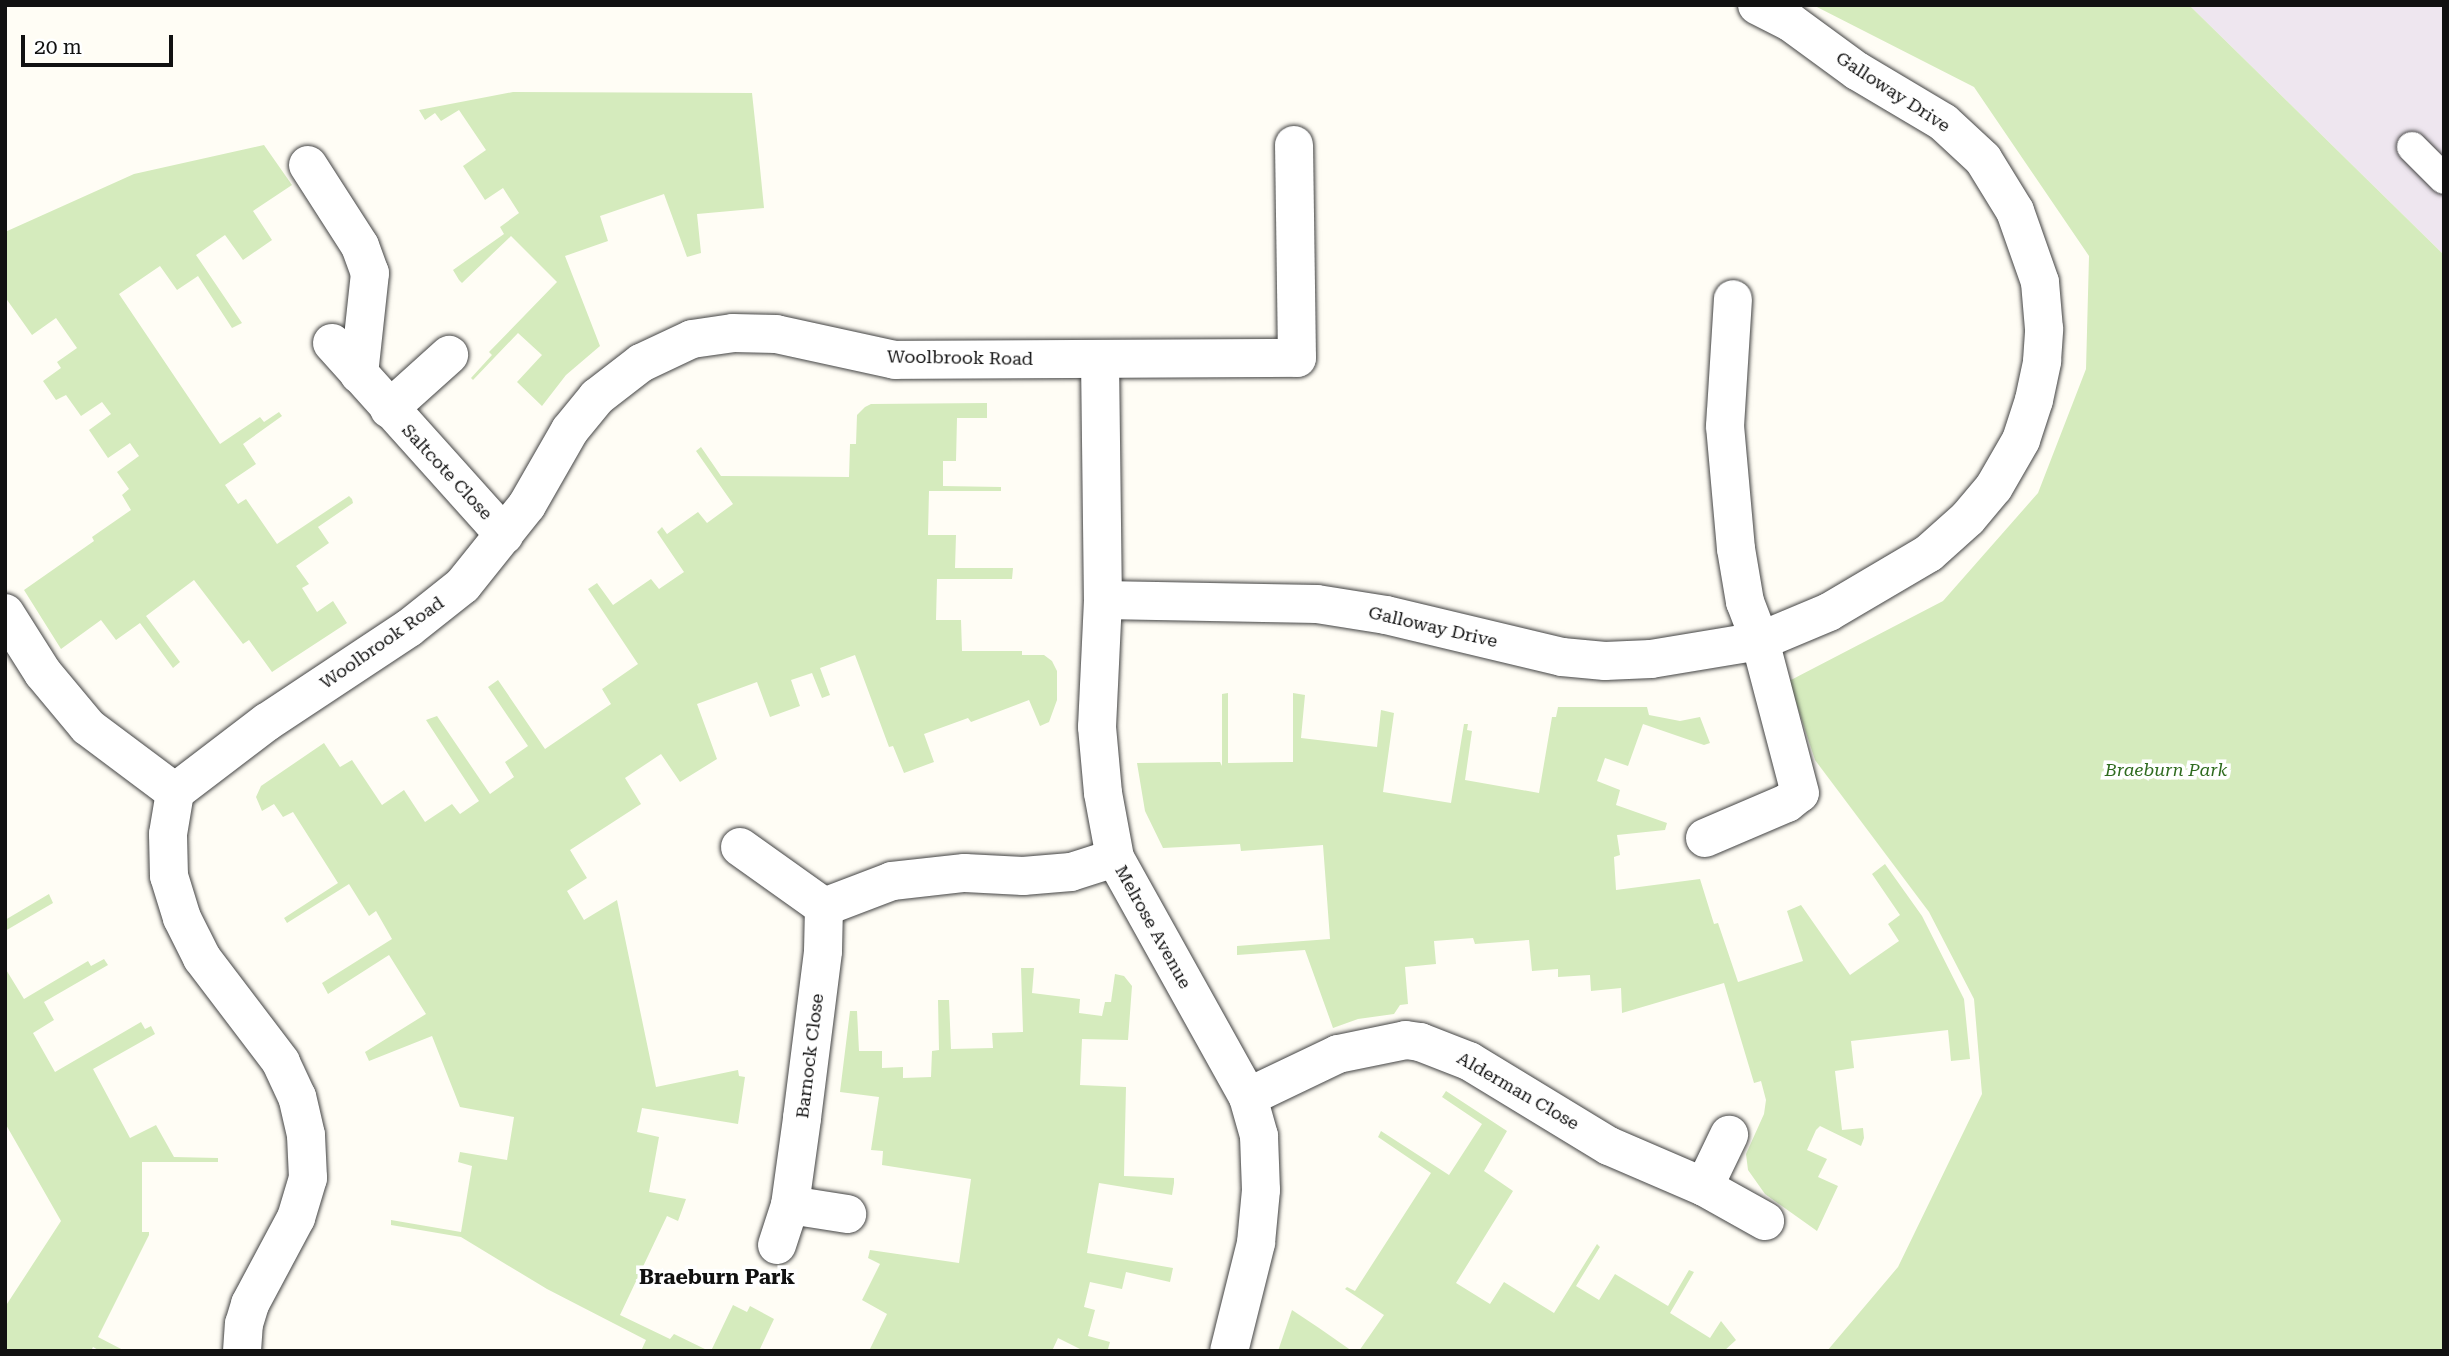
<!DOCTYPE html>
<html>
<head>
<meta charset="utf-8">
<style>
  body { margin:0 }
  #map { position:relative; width:2449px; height:1356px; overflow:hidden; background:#fffdf5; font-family:"Roboto Serif",serif }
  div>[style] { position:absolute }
  .industrial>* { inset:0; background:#eee6ef }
  .green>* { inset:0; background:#d5ebbd }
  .roads { filter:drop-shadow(0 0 2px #444) drop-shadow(0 0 2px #444) }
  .service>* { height:30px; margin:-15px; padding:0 15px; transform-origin:15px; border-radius:15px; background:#fff }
  .minor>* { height:38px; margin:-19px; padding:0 19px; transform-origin:19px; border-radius:19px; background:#fff }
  span { translate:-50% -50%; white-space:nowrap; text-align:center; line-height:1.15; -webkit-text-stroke:7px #fff; paint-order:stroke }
  .street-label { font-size:18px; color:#111 }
  .park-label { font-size:18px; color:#2f6b1f; font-style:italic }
  .quarter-label { font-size:21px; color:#111; font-weight:700 }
  .frame { position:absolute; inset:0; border:7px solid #111; pointer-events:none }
  .scale { position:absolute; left:21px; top:35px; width:152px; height:32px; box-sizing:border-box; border:4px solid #111; border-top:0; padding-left:9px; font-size:21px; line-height:24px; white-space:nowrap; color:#111; -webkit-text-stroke:5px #fff; paint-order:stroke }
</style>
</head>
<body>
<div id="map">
  <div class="industrial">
    <div style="clip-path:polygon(2189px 5px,2444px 5px,2444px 255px)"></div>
  </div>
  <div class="green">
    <div style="clip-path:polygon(1813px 5px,2189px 5px,2444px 255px,2444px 1351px,1827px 1351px,1898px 1267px,1982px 1094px,1974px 999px,1929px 912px,1815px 760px,1789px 681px,1943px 601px,2038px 493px,2086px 369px,2089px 256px,1974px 87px)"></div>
    <div style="clip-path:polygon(513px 92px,752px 93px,759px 158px,764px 208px,697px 214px,701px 253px,687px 257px,664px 194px,600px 216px,608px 241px,565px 256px,600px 346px,566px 375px,542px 406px,517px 382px,542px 355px,518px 333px,473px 380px,471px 378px,492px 355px,489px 352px,557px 282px,511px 236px,462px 283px,459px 280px,453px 270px,504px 234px,500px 227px,519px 213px,503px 188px,485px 200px,463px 166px,486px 150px,459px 110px,441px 121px,435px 113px,425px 120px,419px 110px)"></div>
    <div style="clip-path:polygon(264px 145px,292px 185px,253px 211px,272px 240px,243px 260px,225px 235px,196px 255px,242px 323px,232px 328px,198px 276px,177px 290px,160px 266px,119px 294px,220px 444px,260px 417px,264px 422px,279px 412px,282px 416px,243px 444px,256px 464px,225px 485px,238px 504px,246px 499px,277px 544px,349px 496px,352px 499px,353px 503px,318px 527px,329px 543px,296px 566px,309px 584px,302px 588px,317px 612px,333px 601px,347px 623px,272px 672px,249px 640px,243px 644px,194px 580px,146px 616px,180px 662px,173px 668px,140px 623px,116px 640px,101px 620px,61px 649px,24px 590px,94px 541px,92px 537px,131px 510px,122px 495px,129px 489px,117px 472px,139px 456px,130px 443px,108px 458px,89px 430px,111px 414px,102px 402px,81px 416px,66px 395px,56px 400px,43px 381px,61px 368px,57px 362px,77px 348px,56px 318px,32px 335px,5px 297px,5px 232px,134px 174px)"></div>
    <div style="clip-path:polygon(987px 403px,987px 418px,957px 418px,956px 461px,943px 461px,943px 486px,1001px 487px,1001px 491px,929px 491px,928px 535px,956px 535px,955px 568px,1013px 568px,1012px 579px,937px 579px,936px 620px,961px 620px,962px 651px,1022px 651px,1022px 655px,1044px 655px,1052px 661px,1057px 671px,1057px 700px,1049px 722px,1040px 726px,1029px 700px,971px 722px,968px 718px,924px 734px,934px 762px,904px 773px,893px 746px,889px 747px,855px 655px,820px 668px,830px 695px,822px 698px,812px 673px,791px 680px,800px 706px,770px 717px,757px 682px,697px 704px,717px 759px,680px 782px,661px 754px,625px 778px,641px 804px,570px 850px,587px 878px,567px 891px,584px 920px,617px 900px,656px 1087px,738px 1070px,739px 1076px,745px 1077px,738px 1124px,642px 1108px,637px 1132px,659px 1137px,649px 1192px,686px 1199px,678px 1221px,667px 1216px,620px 1315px,670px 1339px,674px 1334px,709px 1351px,641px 1351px,646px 1340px,547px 1289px,461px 1237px,391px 1225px,391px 1220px,461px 1232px,472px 1166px,458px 1162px,460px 1152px,507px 1160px,514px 1117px,460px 1107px,432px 1036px,369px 1061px,365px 1052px,426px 1014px,389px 955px,328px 994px,322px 983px,392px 939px,376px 911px,369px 916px,349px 884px,287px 923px,284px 918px,338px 883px,293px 812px,283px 817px,274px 804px,262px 811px,256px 797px,261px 786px,324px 743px,340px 767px,352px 760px,382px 805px,404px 790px,425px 822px,452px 804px,460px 814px,479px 801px,426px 720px,437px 716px,490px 794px,514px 777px,505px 762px,528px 746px,488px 687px,498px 680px,545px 749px,611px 704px,602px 689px,638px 664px,588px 589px,597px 583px,613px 605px,651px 579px,659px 589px,684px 572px,657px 532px,662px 527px,667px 534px,698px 512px,707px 523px,733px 504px,696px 451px,701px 447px,721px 476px,849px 477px,850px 444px,856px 444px,857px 415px,865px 407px,871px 404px)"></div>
    <div style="clip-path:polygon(1228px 693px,1228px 763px,1293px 762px,1293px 693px,1305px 695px,1301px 738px,1377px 747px,1381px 710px,1394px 713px,1383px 792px,1451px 803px,1464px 724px,1468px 724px,1467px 730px,1472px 731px,1465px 780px,1539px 793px,1552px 717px,1556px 717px,1558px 707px,1647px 707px,1649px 715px,1680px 721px,1700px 717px,1710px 743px,1704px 745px,1643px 724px,1628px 766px,1605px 758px,1597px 781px,1620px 790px,1616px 805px,1667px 823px,1665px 830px,1617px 835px,1620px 855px,1614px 857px,1616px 890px,1700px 879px,1714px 924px,1718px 923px,1738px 982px,1803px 961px,1787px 911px,1801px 905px,1850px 975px,1899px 941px,1888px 924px,1900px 915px,1872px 874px,1885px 864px,1922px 916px,1964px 999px,1970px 1059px,1951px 1061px,1948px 1030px,1851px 1041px,1854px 1068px,1835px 1071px,1842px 1130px,1863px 1128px,1864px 1138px,1861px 1146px,1820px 1126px,1816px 1130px,1807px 1150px,1827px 1159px,1818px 1177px,1838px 1186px,1817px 1231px,1765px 1194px,1748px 1170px,1746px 1154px,1764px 1114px,1766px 1100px,1761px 1081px,1754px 1083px,1724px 983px,1622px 1013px,1621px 988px,1591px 991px,1590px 975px,1558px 977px,1558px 969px,1532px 971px,1529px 940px,1475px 944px,1473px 938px,1434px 941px,1436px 964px,1405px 967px,1408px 1004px,1400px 1005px,1394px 1014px,1358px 1019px,1333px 1028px,1305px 950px,1237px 955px,1237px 946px,1330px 939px,1323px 845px,1241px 851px,1240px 844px,1163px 848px,1145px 811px,1137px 763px,1220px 762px,1222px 766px,1222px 694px)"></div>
    <div style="clip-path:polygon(49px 894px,53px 903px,5px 931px,5px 920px)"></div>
    <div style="clip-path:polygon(104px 959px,108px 965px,44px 1002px,54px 1020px,33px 1033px,55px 1072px,141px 1022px,145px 1029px,151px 1026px,155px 1034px,93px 1069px,130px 1138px,156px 1125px,174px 1157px,218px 1158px,218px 1162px,142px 1162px,142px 1232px,149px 1232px,149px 1235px,98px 1337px,125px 1351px,100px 1351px,93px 1347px,91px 1351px,5px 1351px,5px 1307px,61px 1221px,5px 1123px,5px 968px,24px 999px,88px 961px,91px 966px)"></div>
    <div style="clip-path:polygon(1021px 968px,1034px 968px,1032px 993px,1080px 999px,1079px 1013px,1102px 1016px,1105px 1002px,1111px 1002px,1115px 974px,1124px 976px,1132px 986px,1128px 1040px,1082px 1039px,1080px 1085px,1126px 1087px,1124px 1176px,1174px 1178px,1174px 1183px,1172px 1195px,1099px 1183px,1087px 1253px,1173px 1268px,1170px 1282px,1126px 1272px,1122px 1289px,1090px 1282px,1084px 1307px,1095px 1310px,1088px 1336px,1110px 1342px,1108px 1349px,1114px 1351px,1084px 1351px,1058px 1338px,1052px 1351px,869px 1351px,887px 1314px,862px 1300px,880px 1264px,868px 1258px,870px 1250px,959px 1263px,971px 1179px,882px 1165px,883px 1151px,871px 1150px,879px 1097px,840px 1092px,850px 1011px,857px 1011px,859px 1051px,882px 1051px,882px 1068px,903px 1067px,903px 1078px,931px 1077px,932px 1051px,939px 1050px,938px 1000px,949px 1000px,951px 1049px,993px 1048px,992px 1033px,1023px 1032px)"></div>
    <div style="clip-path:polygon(1446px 1091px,1507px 1131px,1484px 1171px,1513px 1191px,1456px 1283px,1490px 1304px,1504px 1282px,1554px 1313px,1597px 1244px,1600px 1247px,1576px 1286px,1599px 1300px,1615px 1274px,1668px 1306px,1689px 1270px,1694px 1272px,1670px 1313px,1710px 1338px,1721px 1321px,1736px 1340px,1724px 1351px,1359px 1351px,1384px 1315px,1345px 1289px,1347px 1287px,1355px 1291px,1431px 1173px,1378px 1137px,1381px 1131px,1449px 1175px,1482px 1124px,1442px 1097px)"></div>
    <div style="clip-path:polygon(733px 1305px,747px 1312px,750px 1306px,774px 1319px,759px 1351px,711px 1351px)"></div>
    <div style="clip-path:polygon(1292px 1310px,1319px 1328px,1352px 1351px,1278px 1351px)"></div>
  </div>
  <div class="roads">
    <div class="service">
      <div style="left:2412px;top:147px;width:45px;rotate:45deg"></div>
    </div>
    <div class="minor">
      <div style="left:308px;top:165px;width:96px;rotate:57.3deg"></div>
      <div style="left:360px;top:246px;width:29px;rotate:70deg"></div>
      <div style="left:370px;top:273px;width:102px;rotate:96.2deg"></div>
      <div style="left:332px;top:343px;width:258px;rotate:48.1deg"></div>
      <div style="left:1100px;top:359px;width:241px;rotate:89.3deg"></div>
      <div style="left:1103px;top:600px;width:127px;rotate:92.7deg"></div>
      <div style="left:1097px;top:727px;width:66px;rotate:84.8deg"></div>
      <div style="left:1103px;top:793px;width:66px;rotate:79.5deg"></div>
      <div style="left:1115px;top:858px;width:274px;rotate:60.9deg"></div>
      <div style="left:1248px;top:1097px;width:41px;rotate:74.2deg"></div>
      <div style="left:1259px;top:1136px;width:54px;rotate:87.9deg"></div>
      <div style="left:1261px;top:1190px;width:53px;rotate:95.4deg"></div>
      <div style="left:1256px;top:1243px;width:111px;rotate:104deg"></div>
      <div style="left:389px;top:409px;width:81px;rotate:-42deg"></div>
      <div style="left:1103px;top:600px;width:214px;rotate:1.1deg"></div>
      <div style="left:1317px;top:604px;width:70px;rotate:9.1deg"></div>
      <div style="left:1386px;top:615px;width:181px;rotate:13.4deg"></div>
      <div style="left:1562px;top:657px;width:43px;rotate:5.3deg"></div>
      <div style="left:1605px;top:661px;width:46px;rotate:-2.5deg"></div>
      <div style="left:1651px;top:659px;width:110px;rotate:-9.4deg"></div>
      <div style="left:1760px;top:641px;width:75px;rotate:-22.8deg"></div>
      <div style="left:1829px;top:612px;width:116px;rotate:-30.5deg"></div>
      <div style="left:1929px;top:553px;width:52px;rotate:-41.9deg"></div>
      <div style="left:1968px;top:518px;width:40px;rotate:-50deg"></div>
      <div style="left:1994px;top:487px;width:54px;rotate:-60.1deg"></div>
      <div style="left:2021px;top:440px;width:42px;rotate:-72deg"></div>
      <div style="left:2034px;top:400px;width:40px;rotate:-78deg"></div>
      <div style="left:2042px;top:361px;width:32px;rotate:-86deg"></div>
      <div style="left:2044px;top:329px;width:47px;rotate:-94.9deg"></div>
      <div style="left:2040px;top:282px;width:75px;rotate:-109.4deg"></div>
      <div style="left:2015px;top:211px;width:61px;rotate:-121.6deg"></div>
      <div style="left:1983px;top:159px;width:54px;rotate:-137.2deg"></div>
      <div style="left:1943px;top:122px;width:100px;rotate:-149.3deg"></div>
      <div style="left:1857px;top:71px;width:83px;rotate:-143.8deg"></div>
      <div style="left:1790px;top:22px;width:37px;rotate:-153deg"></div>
      <div style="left:5px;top:613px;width:71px;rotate:57.7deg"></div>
      <div style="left:43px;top:673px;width:70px;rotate:50.2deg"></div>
      <div style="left:88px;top:727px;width:109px;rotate:36.8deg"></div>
      <div style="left:1705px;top:838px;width:89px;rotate:-23.1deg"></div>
      <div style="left:1787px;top:803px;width:16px;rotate:-38deg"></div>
      <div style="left:1800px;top:793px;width:157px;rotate:-104.7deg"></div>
      <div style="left:1760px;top:641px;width:42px;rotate:-111deg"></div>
      <div style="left:1745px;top:602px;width:54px;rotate:-99.6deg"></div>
      <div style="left:1736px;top:549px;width:123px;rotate:-95.1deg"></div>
      <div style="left:1725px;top:426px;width:127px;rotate:-86.4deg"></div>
      <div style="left:740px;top:847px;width:103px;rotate:35.5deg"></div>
      <div style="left:824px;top:907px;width:73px;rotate:-20.9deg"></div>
      <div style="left:892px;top:881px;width:73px;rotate:-6.3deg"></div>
      <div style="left:965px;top:873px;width:58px;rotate:3deg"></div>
      <div style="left:1023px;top:876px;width:48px;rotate:-4.8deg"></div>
      <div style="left:1071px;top:872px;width:46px;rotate:-17.7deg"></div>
      <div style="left:1248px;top:1097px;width:100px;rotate:-25.5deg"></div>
      <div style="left:1338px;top:1054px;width:69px;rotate:-11.6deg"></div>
      <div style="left:1406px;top:1040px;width:14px;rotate:8deg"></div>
      <div style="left:1420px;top:1042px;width:53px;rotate:21.2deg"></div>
      <div style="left:1469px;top:1061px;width:164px;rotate:31.3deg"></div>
      <div style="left:1609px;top:1146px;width:103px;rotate:23.3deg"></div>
      <div style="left:1704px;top:1187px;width:70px;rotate:29.1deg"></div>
      <div style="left:1704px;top:1187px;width:58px;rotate:-64.3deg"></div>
      <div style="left:790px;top:1205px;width:58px;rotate:9deg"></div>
      <div style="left:777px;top:1245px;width:42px;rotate:-72deg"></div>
      <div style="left:790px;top:1205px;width:88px;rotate:-82.1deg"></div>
      <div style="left:802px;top:1118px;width:168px;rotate:-82.8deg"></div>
      <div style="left:823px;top:951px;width:44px;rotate:-88.7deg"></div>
      <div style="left:242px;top:1351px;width:27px;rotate:-86deg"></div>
      <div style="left:244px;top:1324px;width:21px;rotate:-73deg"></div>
      <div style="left:250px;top:1304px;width:98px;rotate:-61.9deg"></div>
      <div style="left:296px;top:1218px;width:42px;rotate:-73.3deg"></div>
      <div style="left:308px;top:1178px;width:43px;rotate:-92.7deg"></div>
      <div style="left:306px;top:1135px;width:39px;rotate:-103deg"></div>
      <div style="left:297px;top:1097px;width:38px;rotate:-115deg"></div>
      <div style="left:281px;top:1062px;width:131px;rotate:-127.2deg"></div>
      <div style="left:202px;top:958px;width:45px;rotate:-116.6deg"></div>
      <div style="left:182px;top:918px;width:44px;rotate:-107.2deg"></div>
      <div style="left:169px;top:876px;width:42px;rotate:-91.4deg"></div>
      <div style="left:168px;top:834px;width:43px;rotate:-80.5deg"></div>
      <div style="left:175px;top:792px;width:116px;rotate:-37.3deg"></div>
      <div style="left:267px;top:722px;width:170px;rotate:-33.5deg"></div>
      <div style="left:409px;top:628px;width:69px;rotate:-38.5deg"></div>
      <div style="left:463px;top:585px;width:102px;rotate:-51.3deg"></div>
      <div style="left:527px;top:505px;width:86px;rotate:-60.2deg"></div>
      <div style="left:570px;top:430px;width:43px;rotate:-50.7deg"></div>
      <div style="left:597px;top:397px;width:56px;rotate:-37.7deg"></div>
      <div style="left:641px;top:363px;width:56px;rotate:-25.2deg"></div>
      <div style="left:692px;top:339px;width:41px;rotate:-8.3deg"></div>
      <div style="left:733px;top:333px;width:43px;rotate:1.3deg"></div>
      <div style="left:776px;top:334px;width:122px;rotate:12.3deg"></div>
      <div style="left:895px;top:360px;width:402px;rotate:-0.3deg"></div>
      <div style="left:1297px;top:358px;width:213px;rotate:-90.8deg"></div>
    </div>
  </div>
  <div class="street-label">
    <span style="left:1893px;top:92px;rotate:33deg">Galloway Drive</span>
    <span style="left:960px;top:358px;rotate:1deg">Woolbrook Road</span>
    <span style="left:447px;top:472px;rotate:47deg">Saltcote Close</span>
    <span style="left:1433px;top:627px;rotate:13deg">Galloway Drive</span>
    <span style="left:382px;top:643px;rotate:-35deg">Woolbrook Road</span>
    <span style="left:1153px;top:927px;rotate:61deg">Melrose Avenue</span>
    <span style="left:810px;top:1056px;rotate:-83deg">Barnock Close</span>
    <span style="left:1518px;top:1091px;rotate:30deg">Alderman Close</span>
  </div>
  <div class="park-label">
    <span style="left:2166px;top:770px">Braeburn Park</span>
  </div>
  <div class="quarter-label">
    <span style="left:717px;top:1277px">Braeburn Park</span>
  </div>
  <div class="frame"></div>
  <div class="scale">20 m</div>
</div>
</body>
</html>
